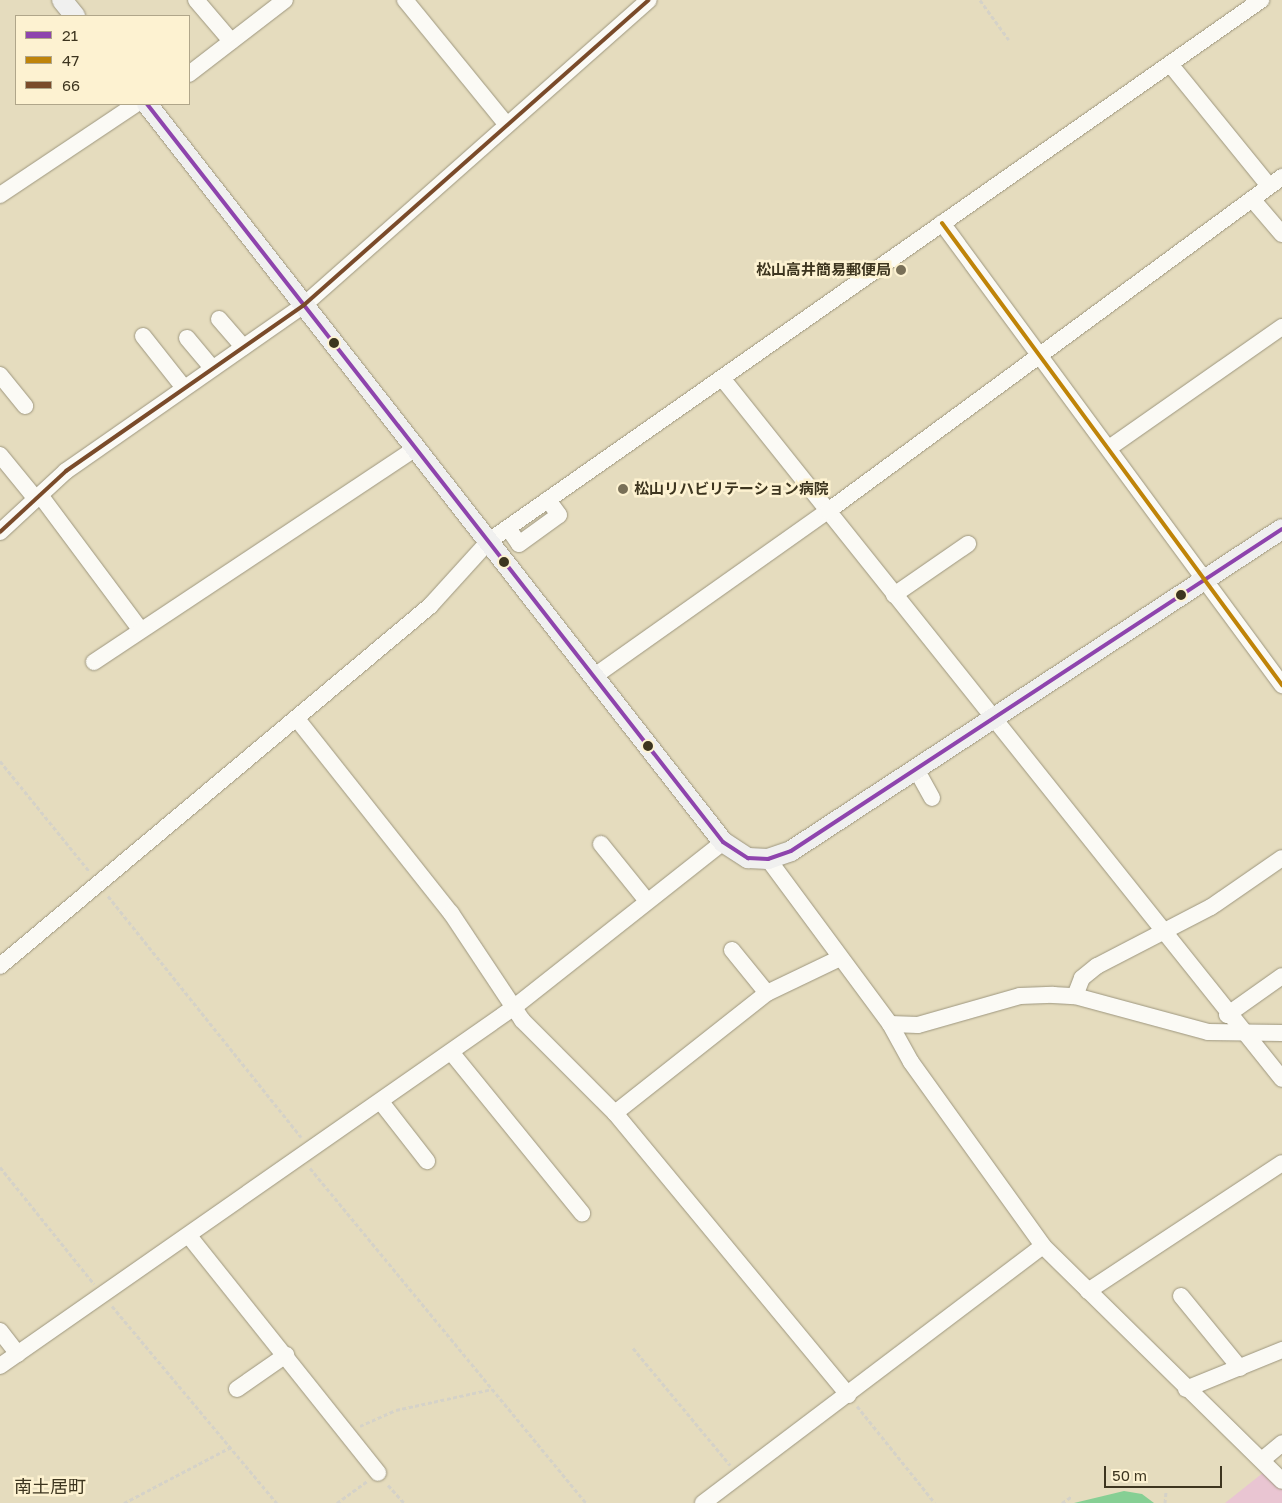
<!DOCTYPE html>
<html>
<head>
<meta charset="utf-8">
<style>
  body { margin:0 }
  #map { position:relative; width:1282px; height:1503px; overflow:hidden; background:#e5dcbe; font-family:"Golos Text","Noto Sans JP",sans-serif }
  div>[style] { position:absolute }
  .green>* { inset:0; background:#e9c5d2 }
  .water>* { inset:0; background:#86cf94 }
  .path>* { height:3px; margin-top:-1.5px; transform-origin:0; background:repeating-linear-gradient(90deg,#d5d2c8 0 4px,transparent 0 6.5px) }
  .roads { filter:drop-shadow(0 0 1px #9d967e) drop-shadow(0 0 1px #9d967e) }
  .minor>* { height:16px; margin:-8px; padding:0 8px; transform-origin:8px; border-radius:8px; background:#fbfaf5 }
  .major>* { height:20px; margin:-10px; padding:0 10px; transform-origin:10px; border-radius:10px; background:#f0f0ef }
  .bus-1>* { height:4px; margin:-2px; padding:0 2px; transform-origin:2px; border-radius:2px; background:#8e44ad }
  .bus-2>* { height:4px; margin:-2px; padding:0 2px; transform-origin:2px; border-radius:2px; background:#bf8409 }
  .bus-3>* { height:4px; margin:-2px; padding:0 2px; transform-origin:2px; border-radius:2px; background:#7a4b2a }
  .dots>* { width:14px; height:14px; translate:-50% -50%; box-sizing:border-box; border:2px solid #fdf2d1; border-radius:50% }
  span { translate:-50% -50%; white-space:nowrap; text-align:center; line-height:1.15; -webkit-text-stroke:5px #fdf2d1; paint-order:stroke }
  .poi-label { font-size:15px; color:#3d351f; font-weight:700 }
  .right { translate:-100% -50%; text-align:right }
  .left { translate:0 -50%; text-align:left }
  .quarter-label { font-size:18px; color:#3d351f }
  .legend { position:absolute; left:15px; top:15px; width:175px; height:90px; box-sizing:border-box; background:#fdf2d1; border:1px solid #b0a68a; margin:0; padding:6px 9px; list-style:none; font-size:15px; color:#3d351f }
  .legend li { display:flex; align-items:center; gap:10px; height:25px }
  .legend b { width:25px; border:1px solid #b0a68a }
  .scale { position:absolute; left:1104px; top:1466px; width:118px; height:22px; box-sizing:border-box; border:2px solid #3d351f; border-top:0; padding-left:6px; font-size:15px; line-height:18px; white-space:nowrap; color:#3d351f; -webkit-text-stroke:4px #fdf2d1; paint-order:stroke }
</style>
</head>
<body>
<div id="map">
  <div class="green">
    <div style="clip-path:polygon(1264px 1472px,1282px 1490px,1282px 1503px,1225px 1503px)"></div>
  </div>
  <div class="water">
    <div style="clip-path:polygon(1124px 1491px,1142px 1494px,1154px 1503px,1074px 1503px)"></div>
  </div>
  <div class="path">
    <div style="left:980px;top:0;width:49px;rotate:54.1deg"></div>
    <div style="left:0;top:761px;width:141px;rotate:51deg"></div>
    <div style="left:108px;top:896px;width:309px;rotate:51.3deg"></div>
    <div style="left:0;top:1167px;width:150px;rotate:51.2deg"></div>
    <div style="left:310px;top:1168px;width:434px;rotate:50.5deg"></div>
    <div style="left:112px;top:1306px;width:257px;rotate:50.1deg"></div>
    <div style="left:633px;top:1348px;width:152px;rotate:50.3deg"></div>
    <div style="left:857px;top:1406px;width:124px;rotate:51.2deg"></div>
    <div style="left:360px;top:1426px;width:39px;rotate:-24deg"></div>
    <div style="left:396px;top:1410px;width:98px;rotate:-12.3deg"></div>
    <div style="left:388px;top:1485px;width:24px;rotate:48deg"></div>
    <div style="left:124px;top:1503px;width:121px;rotate:-27.6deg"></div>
    <div style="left:337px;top:1503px;width:37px;rotate:-36deg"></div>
    <div style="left:1062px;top:1503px;width:11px;rotate:-34deg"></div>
    <div style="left:1165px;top:1503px;width:12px;rotate:-85deg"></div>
  </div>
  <div class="roads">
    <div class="minor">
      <div style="left:196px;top:0;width:54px;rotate:49.5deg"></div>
      <div style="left:405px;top:0;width:161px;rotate:50.8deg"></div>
      <div style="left:1170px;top:64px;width:157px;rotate:50.9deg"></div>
      <div style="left:189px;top:74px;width:121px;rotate:-37.6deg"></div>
      <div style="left:0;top:195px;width:164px;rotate:-33.8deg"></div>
      <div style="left:1252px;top:199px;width:46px;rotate:49.4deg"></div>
      <div style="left:942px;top:223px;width:574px;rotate:53.65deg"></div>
      <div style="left:219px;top:319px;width:37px;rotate:49deg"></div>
      <div style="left:143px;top:336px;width:66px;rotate:51.7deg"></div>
      <div style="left:187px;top:338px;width:39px;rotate:50deg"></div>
      <div style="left:0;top:375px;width:40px;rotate:51deg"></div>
      <div style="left:722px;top:378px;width:897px;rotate:51.38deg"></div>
      <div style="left:1109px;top:448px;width:211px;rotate:-35deg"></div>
      <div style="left:0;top:455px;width:57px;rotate:50.7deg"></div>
      <div style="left:40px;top:495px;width:167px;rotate:53.3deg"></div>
      <div style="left:508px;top:528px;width:19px;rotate:55deg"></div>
      <div style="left:519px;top:544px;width:49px;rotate:-35.9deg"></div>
      <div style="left:559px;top:515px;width:19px;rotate:-126deg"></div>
      <div style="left:0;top:532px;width:90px;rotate:-42.7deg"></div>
      <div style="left:66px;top:471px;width:290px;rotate:-34.9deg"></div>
      <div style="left:304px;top:305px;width:460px;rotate:-41.5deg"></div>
      <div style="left:894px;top:595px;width:90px;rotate:-34.6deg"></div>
      <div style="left:94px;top:662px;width:387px;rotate:-33.6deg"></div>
      <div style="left:596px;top:675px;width:284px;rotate:-35.3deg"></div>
      <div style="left:828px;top:511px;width:564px;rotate:-36.34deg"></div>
      <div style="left:297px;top:719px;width:248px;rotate:51.6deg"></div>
      <div style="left:451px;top:913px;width:128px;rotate:56.4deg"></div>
      <div style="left:522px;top:1020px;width:132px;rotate:45deg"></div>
      <div style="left:615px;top:1113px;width:366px;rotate:50.4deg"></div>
      <div style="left:916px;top:769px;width:33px;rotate:61deg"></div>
      <div style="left:601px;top:844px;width:73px;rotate:51.1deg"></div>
      <div style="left:768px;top:859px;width:205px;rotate:53.5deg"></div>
      <div style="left:890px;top:1024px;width:43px;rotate:61.1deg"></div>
      <div style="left:911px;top:1062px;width:226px;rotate:54.3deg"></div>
      <div style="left:1043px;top:1246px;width:335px;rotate:44.5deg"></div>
      <div style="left:732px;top:950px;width:55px;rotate:50.9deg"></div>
      <div style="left:0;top:966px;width:561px;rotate:-39.94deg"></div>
      <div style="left:430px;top:606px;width:88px;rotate:-47.8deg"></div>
      <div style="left:489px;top:541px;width:943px;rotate:-35.02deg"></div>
      <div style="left:1075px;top:996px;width:19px;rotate:-69deg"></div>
      <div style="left:1082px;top:978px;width:19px;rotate:-39deg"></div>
      <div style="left:1097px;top:966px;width:128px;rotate:-27.4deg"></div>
      <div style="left:1211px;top:907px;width:86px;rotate:-34.6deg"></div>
      <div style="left:1227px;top:1015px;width:67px;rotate:-35.3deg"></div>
      <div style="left:890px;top:1024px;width:28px;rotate:2deg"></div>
      <div style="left:918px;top:1025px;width:106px;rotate:-15.9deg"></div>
      <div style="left:1020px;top:996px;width:33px;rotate:-2deg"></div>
      <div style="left:1053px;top:995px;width:22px;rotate:3deg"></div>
      <div style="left:1075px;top:996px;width:138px;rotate:15.1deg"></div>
      <div style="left:1208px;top:1032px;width:74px;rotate:0.8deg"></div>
      <div style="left:451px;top:1052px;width:208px;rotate:50.9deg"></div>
      <div style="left:381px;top:1102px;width:75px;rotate:52.1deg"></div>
      <div style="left:615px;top:1113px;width:194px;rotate:-38.3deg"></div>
      <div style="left:767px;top:993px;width:81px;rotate:-25.6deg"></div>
      <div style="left:189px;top:1236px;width:303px;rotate:51.4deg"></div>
      <div style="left:1088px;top:1291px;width:232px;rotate:-33.4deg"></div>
      <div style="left:1181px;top:1296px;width:93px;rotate:50.7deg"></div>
      <div style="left:0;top:1331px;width:29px;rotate:52deg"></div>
      <div style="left:0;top:1366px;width:626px;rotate:-34.91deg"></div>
      <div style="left:513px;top:1008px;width:268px;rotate:-38.3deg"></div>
      <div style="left:237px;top:1389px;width:60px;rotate:-34.8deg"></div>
      <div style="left:1186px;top:1389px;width:104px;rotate:-22.1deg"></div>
      <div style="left:1262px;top:1460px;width:26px;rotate:-40deg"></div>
      <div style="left:703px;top:1503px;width:426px;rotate:-37.1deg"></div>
    </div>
    <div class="major">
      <div style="left:62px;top:0;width:21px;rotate:51deg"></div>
      <div style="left:147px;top:104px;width:936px;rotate:52.03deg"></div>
      <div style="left:723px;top:842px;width:30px;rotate:33deg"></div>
      <div style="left:748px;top:858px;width:20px;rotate:3deg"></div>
      <div style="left:768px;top:859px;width:24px;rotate:-19deg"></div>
      <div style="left:791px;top:851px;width:587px;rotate:-33.26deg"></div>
    </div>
  </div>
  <div class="bus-1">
    <div style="left:147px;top:104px;width:936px;rotate:52.03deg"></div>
    <div style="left:723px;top:842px;width:30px;rotate:33deg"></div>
    <div style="left:748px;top:858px;width:20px;rotate:3deg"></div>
    <div style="left:768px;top:859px;width:24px;rotate:-19deg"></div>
    <div style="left:791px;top:851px;width:587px;rotate:-33.26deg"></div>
  </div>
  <div class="bus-2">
    <div style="left:942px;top:223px;width:574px;rotate:53.65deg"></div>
  </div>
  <div class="bus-3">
    <div style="left:0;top:532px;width:90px;rotate:-42.7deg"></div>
    <div style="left:66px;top:471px;width:290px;rotate:-34.9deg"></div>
    <div style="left:304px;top:305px;width:460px;rotate:-41.5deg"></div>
  </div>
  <div class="dots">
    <div style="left:901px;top:270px;background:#786f57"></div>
    <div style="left:334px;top:343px;background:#3d351f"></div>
    <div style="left:623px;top:489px;background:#786f57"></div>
    <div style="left:504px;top:562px;background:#3d351f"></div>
    <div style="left:1181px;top:595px;background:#3d351f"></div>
    <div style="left:648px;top:746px;background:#3d351f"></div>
  </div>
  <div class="poi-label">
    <span class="right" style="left:891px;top:270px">松山高井簡易郵便局</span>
    <span class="left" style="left:634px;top:489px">松山リハビリテーション病院</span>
  </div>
  <div class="quarter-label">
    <span style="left:50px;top:1486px">南土居町</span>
  </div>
  <ul class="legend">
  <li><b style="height:6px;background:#8e44ad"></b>21</li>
  <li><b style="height:6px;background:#bf8409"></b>47</li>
  <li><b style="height:6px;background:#7a4b2a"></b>66</li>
  </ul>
  <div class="scale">50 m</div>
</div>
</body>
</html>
